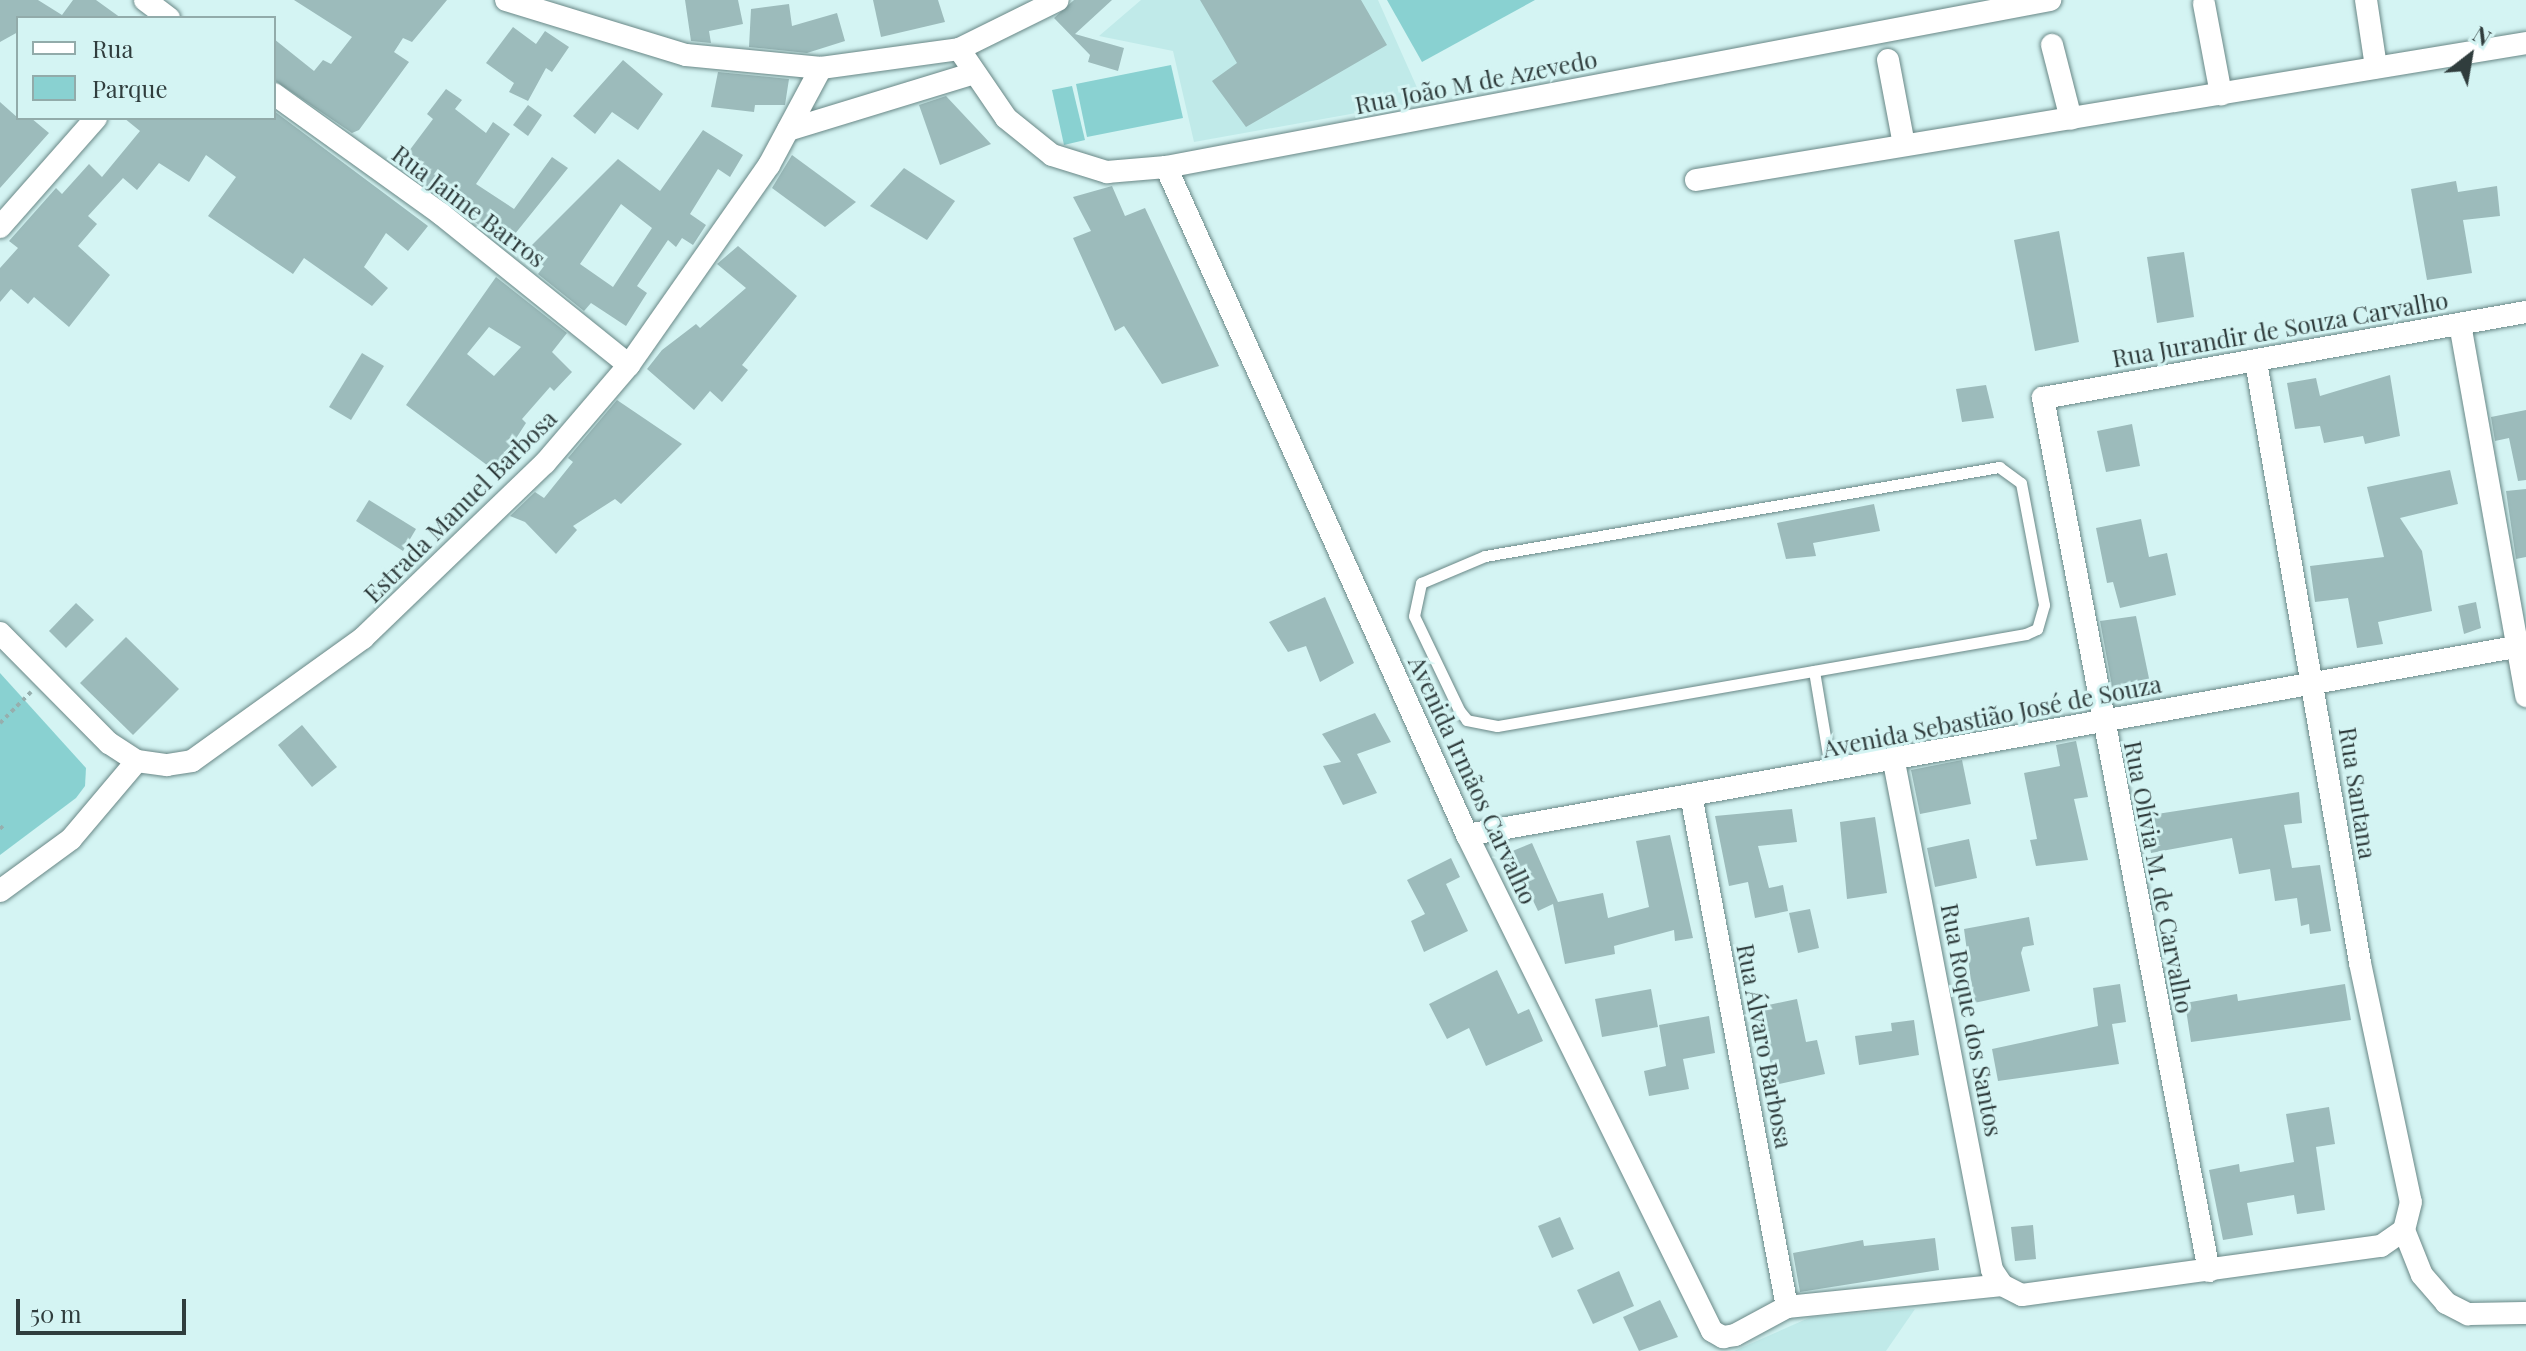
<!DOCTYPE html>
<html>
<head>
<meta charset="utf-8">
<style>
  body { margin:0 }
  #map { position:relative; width:2526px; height:1351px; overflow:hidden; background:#d4f4f3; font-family:"Playfair Display",serif }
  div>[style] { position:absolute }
  .built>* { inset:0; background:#c0eae9 }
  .green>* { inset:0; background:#89d1d1 }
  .building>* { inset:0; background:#9cbbbb }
  .path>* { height:4px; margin-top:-2px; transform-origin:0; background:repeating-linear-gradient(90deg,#96afae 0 4px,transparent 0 8px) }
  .roads { filter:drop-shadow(0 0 2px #698786) drop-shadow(0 0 2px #698786) }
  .service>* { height:11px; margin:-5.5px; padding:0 5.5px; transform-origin:5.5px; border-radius:5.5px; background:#fff }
  .minor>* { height:22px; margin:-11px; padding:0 11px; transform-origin:11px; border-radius:11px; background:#fff }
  span { translate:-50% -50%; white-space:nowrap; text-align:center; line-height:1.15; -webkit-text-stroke:6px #d4f4f3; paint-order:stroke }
  .street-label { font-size:24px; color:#303d3d }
  .legend { position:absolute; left:16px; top:16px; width:260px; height:104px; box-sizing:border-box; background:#d4f4f3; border:2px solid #92abaa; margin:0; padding:10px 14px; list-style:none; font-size:24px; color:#303d3d }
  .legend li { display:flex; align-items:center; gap:16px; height:40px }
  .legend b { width:40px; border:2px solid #92abaa }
  .north { position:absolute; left:2430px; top:16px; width:80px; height:80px; -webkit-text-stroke:6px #d4f4f3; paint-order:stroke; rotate:31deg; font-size:22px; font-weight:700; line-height:32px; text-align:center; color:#303d3d }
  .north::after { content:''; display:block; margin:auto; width:28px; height:36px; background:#303d3d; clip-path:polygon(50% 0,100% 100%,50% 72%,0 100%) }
  .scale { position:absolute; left:16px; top:1299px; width:170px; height:36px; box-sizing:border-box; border:4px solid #303d3d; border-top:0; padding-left:10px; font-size:24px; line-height:28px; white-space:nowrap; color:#303d3d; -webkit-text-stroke:6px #d4f4f3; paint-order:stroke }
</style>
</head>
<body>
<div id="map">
  <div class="built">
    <div style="clip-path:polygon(1141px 0,1378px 0,1423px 101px,1194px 142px,1173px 51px,1099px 36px)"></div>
    <div style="clip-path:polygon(1915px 1309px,1886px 1351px,1734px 1351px,1811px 1317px)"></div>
  </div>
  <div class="green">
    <div style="clip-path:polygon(1387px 0,1535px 0,1422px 62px)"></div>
    <div style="clip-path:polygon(1171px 65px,1183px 118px,1087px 137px,1076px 84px)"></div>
    <div style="clip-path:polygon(1072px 86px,1085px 140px,1064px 145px,1052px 90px)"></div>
    <div style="clip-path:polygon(0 673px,86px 768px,85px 786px,76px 798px,0 855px)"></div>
  </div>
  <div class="building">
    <div style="clip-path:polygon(0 0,38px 0,62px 15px,73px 0,96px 0,121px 18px,18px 18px,18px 32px,0 42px)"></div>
    <div style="clip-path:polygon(294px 0,447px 0,412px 42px,403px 38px,394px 52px,409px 62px,359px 130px,352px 133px,274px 80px,274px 39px,314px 71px,323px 60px,331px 64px,352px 37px)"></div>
    <div style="clip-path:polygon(685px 0,738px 0,743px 24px,709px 31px,711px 43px,691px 41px)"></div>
    <div style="clip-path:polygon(873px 0,938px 0,945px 22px,881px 37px)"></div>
    <div style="clip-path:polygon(1074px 0,1112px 0,1075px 34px,1124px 48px,1118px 71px,1088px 62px,1090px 55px,1054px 18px)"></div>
    <div style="clip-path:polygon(1200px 0,1361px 0,1387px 45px,1246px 127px,1212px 81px,1237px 63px)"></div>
    <div style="clip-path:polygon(789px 4px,792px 26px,837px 13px,845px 41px,807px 53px,749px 47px,751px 9px)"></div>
    <div style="clip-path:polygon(513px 27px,536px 44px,545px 31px,569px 47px,552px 72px,546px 68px,528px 101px,509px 92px,514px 83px,486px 63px)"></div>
    <div style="clip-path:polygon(623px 60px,663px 94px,638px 130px,612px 112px,595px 134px,573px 116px)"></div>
    <div style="clip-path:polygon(718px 72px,789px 79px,785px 105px,755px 105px,754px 112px,711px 107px)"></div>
    <div style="clip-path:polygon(446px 89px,462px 100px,455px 109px,486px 133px,493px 122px,510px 134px,476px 184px,514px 209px,552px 157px,568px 168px,506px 245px,402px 168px,400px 163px,433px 119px,427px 114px)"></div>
    <div style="clip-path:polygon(946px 96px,991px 144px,940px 165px,919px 105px)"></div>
    <div style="clip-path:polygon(0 102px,18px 118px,31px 118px,49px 133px,0 188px)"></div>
    <div style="clip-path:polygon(528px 105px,542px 115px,528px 136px,513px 125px)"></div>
    <div style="clip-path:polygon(274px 111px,428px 226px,408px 251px,386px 233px,364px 267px,388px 288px,372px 306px,304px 258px,293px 274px,208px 216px,236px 177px,206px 155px,189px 182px,159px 163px,137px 190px,123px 178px,88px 216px,97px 224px,78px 246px,110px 275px,69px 327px,34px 297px,28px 304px,11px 289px,0 302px,0 268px,18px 248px,9px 241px,56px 188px,62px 194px,89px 164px,102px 177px,140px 131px,124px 118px,274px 118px)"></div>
    <div style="clip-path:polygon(evenodd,703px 130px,743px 155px,730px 177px,718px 169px,690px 214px,706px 225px,693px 245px,682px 238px,676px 247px,668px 240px,637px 286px,647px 293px,626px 326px,591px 303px,584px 311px,538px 274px,544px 266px,524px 253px,618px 159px,660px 191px,703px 130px,621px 204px,652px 228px,613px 287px,580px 264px,621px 204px)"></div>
    <div style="clip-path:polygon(792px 155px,856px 202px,825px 227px,772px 188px)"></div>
    <div style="clip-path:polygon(904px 168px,955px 201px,927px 240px,870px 206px)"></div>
    <div style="clip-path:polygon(2456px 181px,2458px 192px,2497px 186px,2500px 216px,2463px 220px,2472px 273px,2427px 280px,2411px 189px)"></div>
    <div style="clip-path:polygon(1112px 186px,1125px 216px,1145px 208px,1219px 366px,1162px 384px,1124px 326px,1115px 331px,1073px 238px,1091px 231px,1073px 197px)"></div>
    <div style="clip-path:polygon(2059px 231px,2079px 342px,2035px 351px,2014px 240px)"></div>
    <div style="clip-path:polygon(738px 246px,797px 296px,742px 365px,748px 370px,722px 402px,710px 391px,694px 410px,647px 369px,662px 350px,696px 324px,700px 328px,746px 288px,717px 264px)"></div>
    <div style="clip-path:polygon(2184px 252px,2194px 317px,2157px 323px,2147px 257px)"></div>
    <div style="clip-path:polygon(evenodd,496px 277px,567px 333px,552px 352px,572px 372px,554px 391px,550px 387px,522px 419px,526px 423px,495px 471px,406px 405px,496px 277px,489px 327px,521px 347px,494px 376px,467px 354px,489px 327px)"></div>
    <div style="clip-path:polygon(362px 353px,384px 366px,351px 420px,329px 407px)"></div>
    <div style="clip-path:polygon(2390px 375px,2400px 436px,2365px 444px,2363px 436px,2324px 443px,2320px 426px,2295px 429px,2287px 383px,2316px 378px,2320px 396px)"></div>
    <div style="clip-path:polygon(1986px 385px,1994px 418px,1962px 422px,1956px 389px)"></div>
    <div style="clip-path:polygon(617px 400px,682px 444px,621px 504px,615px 499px,573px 526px,577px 530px,556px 554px,525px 522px,510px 516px,535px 492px,544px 498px,573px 462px,568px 458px)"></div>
    <div style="clip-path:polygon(2526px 410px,2526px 480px,2518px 481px,2509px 438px,2495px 441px,2491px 417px)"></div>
    <div style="clip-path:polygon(2132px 424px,2140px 466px,2106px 472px,2097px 431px)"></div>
    <div style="clip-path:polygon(2450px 470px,2458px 504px,2400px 518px,2422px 551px,2432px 611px,2378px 622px,2383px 644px,2357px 648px,2348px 598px,2315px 602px,2310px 566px,2384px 557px,2367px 487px)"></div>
    <div style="clip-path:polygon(2526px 489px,2526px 557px,2516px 559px,2506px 491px)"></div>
    <div style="clip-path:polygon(369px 500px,416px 529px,403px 551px,356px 521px)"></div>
    <div style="clip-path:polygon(1874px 504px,1880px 531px,1813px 543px,1816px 556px,1786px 559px,1777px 523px)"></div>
    <div style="clip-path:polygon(2141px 519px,2149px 557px,2167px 553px,2176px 595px,2120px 608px,2113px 582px,2107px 583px,2096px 528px)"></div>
    <div style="clip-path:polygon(1325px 597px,1354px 663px,1320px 682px,1306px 646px,1288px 652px,1269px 622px)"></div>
    <div style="clip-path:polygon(2476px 602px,2481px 628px,2464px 634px,2458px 606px)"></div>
    <div style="clip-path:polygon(76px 603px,94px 620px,66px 648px,49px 631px)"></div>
    <div style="clip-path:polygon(2136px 616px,2151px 688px,2114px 697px,2100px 621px)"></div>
    <div style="clip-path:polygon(126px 637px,179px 689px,133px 735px,80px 683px)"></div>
    <div style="clip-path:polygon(1375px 713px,1391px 742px,1357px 754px,1377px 793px,1343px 805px,1323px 766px,1341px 762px,1322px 734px)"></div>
    <div style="clip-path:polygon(302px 725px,337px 767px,312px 787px,278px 745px)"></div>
    <div style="clip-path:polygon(2076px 741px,2088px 797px,2074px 799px,2088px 860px,2036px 866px,2030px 840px,2037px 839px,2024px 773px,2060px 766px,2056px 745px)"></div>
    <div style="clip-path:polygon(1962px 760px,1971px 804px,1920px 814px,1911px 770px)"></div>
    <div style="clip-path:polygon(2299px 792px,2302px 823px,2284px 825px,2292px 868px,2320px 865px,2331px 931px,2310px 934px,2309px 924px,2301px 926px,2297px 898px,2275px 901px,2270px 869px,2239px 874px,2232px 838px,2151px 853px,2144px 816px)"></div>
    <div style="clip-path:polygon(1792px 809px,1797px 842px,1758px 846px,1769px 888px,1783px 885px,1788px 911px,1755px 918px,1748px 882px,1729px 886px,1715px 816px)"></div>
    <div style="clip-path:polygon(1875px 817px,1887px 893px,1847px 899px,1840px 822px)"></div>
    <div style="clip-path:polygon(1670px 835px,1693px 938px,1675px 941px,1674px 930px,1614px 946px,1615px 954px,1565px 964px,1553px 904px,1538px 911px,1510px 852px,1532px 843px,1558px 902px,1603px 893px,1608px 918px,1649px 907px,1636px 841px)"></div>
    <div style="clip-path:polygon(1969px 839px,1977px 878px,1935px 887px,1927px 848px)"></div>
    <div style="clip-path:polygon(1451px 858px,1460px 877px,1446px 884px,1468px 931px,1424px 952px,1411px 921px,1425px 914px,1407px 880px)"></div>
    <div style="clip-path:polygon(1810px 909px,1819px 948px,1798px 953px,1789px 913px)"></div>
    <div style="clip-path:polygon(2029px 917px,2034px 945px,2023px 947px,2021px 953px,2030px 991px,1974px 1003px,1964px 929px)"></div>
    <div style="clip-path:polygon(1497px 970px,1518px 1014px,1529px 1009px,1543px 1041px,1486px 1066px,1469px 1028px,1447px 1039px,1429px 1004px)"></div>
    <div style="clip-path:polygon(2120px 984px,2126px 1022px,2112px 1024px,2119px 1064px,1998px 1081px,1992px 1049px,2098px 1026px,2093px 988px)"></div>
    <div style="clip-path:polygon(2345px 984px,2351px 1020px,2191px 1042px,2185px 1003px,2237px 994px,2238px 1001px)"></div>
    <div style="clip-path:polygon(1651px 989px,1658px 1027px,1602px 1037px,1595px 999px)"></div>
    <div style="clip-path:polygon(1797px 999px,1806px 1042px,1817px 1040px,1825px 1074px,1775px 1085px,1759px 1007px)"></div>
    <div style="clip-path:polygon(1709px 1016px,1715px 1053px,1683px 1059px,1689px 1089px,1649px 1096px,1644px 1071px,1666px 1066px,1659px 1025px)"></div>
    <div style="clip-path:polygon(1914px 1020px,1919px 1055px,1859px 1065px,1855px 1036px,1892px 1031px,1891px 1023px)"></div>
    <div style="clip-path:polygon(2329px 1107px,2335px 1144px,2316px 1147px,2325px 1210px,2297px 1214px,2294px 1195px,2247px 1203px,2253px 1235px,2223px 1240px,2209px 1170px,2239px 1164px,2240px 1172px,2294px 1162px,2286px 1114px)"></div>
    <div style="clip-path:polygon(1560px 1217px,1574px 1249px,1552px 1258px,1538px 1226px)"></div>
    <div style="clip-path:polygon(2033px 1225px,2036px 1259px,2015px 1261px,2011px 1227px)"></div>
    <div style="clip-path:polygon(1935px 1238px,1939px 1270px,1800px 1292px,1793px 1253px,1863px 1240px,1864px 1246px)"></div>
    <div style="clip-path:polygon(1619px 1271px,1634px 1306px,1593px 1324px,1577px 1290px)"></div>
    <div style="clip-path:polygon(1660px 1300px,1678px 1337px,1639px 1351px,1623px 1317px)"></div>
  </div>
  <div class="path">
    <div style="left:0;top:723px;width:44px;rotate:-45deg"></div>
    <div style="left:0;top:826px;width:7px;rotate:45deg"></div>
  </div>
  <div class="roads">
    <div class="service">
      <div style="left:1999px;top:467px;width:27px;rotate:36deg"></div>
      <div style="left:2021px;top:483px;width:124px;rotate:79.3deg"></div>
      <div style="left:2044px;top:605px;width:25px;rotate:106deg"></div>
      <div style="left:2037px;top:629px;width:12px;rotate:156deg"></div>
      <div style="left:2026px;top:634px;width:537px;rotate:170.13deg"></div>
      <div style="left:1497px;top:726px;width:31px;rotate:-169deg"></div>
      <div style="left:1467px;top:720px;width:13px;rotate:-129deg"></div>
      <div style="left:1459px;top:710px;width:104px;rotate:-115.6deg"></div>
      <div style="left:1414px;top:616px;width:34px;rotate:-78deg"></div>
      <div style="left:1421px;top:583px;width:69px;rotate:-22.9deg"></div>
      <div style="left:1485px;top:556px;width:522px;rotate:-9.82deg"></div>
      <div style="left:1814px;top:671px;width:103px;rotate:80.5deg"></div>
    </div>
    <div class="minor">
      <div style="left:145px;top:0;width:30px;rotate:37deg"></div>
      <div style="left:506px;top:0;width:188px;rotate:17deg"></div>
      <div style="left:686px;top:55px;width:136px;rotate:5.5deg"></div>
      <div style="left:2366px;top:0;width:68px;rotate:81.5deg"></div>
      <div style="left:2204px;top:4px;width:92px;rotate:79.3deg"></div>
      <div style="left:2052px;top:45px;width:76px;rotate:75.6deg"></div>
      <div style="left:959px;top:49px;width:83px;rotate:55.7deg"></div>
      <div style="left:1006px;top:118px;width:59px;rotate:38.8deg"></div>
      <div style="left:1052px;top:155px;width:58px;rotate:17.2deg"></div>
      <div style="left:1107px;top:172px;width:59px;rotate:-4.8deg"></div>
      <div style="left:1166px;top:167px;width:900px;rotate:-10.7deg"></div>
      <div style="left:1888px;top:60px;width:86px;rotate:79.3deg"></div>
      <div style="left:274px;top:94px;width:206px;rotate:35.7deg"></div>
      <div style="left:441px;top:214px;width:241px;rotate:38.8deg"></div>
      <div style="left:788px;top:130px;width:195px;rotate:-17deg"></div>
      <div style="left:1166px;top:167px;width:733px;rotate:65.74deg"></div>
      <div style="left:1467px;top:835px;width:553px;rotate:63.71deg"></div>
      <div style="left:1712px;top:1331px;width:13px;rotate:29deg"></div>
      <div style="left:1723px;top:1337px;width:12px;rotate:-9deg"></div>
      <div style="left:1735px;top:1335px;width:59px;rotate:-28.3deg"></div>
      <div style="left:1787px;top:1307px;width:216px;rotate:-5.8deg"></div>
      <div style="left:2002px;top:1285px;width:22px;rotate:27deg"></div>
      <div style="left:2022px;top:1295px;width:362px;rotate:-7.8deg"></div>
      <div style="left:2381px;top:1246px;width:28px;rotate:-35deg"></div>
      <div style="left:1696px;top:180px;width:841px;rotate:-9.37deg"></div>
      <div style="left:0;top:227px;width:145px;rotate:-48.6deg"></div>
      <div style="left:2460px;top:324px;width:378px;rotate:79.9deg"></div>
      <div style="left:2256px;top:362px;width:610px;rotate:80.18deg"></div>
      <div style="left:2360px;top:963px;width:244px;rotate:78deg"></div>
      <div style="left:2411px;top:1202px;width:29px;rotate:104deg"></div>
      <div style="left:0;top:633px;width:155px;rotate:45.3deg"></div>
      <div style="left:109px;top:743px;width:33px;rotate:33deg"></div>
      <div style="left:137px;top:761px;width:30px;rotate:8deg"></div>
      <div style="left:167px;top:765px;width:25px;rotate:-9deg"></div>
      <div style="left:192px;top:761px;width:211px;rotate:-35.7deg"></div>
      <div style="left:363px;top:638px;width:252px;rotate:-43.9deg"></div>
      <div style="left:545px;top:463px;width:129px;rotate:-49.4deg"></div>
      <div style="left:629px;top:365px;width:244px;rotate:-55deg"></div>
      <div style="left:769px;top:165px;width:110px;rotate:-61.8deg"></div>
      <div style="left:821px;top:68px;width:139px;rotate:-7.8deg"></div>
      <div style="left:959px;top:49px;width:110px;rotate:-26.3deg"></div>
      <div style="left:1894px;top:762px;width:517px;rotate:79.08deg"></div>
      <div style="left:1992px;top:1270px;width:18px;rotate:56deg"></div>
      <div style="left:1691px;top:795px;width:521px;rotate:79.38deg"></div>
      <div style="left:1467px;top:835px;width:1076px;rotate:-10.17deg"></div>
      <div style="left:0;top:891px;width:88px;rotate:-36.2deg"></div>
      <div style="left:71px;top:839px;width:102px;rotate:-49.8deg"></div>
      <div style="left:2404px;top:1230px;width:48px;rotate:68.2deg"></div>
      <div style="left:2422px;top:1275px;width:37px;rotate:49deg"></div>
      <div style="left:2446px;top:1303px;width:25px;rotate:27deg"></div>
      <div style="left:2468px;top:1314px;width:58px;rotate:-1deg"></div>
      <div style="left:2209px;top:1271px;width:889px;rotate:-100.77deg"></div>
      <div style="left:2043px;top:398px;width:491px;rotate:-10.1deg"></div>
    </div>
  </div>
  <div class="street-label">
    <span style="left:1476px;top:82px;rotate:-11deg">Rua João M de Azevedo</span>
    <span style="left:469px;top:206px;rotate:37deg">Rua Jaime Barros</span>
    <span style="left:2280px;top:329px;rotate:-10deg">Rua Jurandir de Souza Carvalho</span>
    <span style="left:460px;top:506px;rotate:-45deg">Estrada Manuel Barbosa</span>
    <span style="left:1992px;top:716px;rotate:-11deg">Avenida Sebastião José de Souza</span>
    <span style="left:1473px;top:780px;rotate:65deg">Avenida Irmãos Carvalho</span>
    <span style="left:2358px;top:793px;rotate:81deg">Rua Santana</span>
    <span style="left:2159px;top:877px;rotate:79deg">Rua Olívia M. de Carvalho</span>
    <span style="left:1972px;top:1020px;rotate:79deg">Rua Roque dos Santos</span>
    <span style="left:1765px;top:1046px;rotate:79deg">Rua Álvaro Barbosa</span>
  </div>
  <ul class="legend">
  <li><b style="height:10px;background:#fff"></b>Rua</li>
  <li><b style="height:22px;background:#89d1d1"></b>Parque</li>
  </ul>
  <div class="north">N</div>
  <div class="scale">50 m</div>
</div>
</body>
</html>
